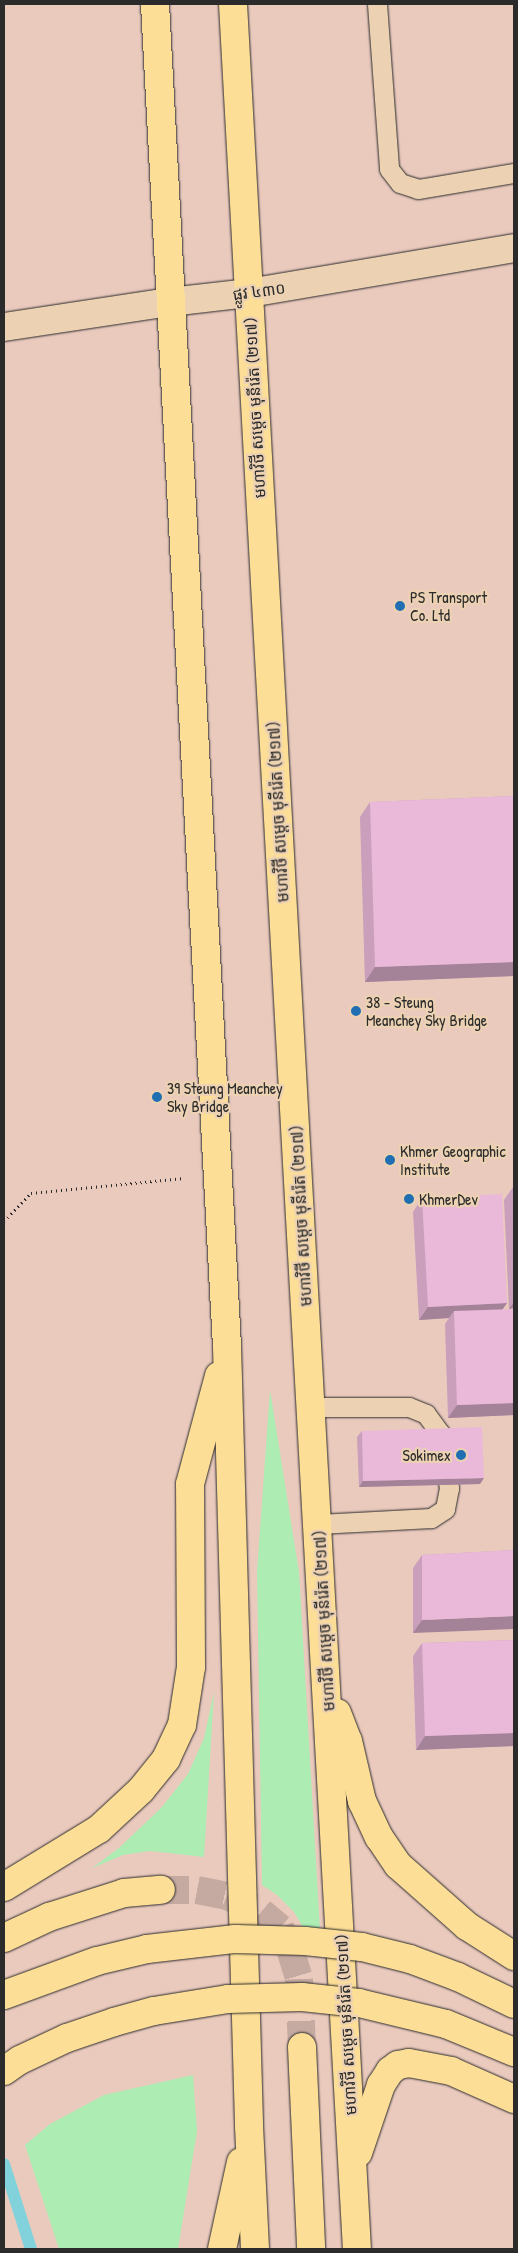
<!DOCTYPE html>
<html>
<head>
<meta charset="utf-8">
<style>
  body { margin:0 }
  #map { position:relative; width:518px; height:2253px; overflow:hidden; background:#ebcabe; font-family:"Patrick Hand","Noto Sans Khmer",sans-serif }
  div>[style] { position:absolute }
  .green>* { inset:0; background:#adecb3 }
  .stream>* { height:12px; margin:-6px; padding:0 6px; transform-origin:6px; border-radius:6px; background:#81d2db }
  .primary-tunnel>* { height:28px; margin-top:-14px; transform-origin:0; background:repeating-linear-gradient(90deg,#c5aaa1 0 28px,transparent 0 42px) }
  .path>* { height:3px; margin-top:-1.5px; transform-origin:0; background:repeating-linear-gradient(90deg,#2b2b2b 0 1px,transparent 0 5px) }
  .roads { filter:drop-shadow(0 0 1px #2b2b2b) drop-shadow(0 0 1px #2b2b2b) }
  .lane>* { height:19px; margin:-9.5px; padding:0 9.5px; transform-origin:9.5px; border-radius:9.5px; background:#ecd2b3 }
  .street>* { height:28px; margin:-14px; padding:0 14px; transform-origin:14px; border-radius:14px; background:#ecd2b3 }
  .primary>* { height:28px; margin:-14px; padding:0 14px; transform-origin:14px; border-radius:14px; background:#fdde96 }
  .bridges { filter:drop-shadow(0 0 1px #2b2b2b) drop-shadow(0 0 1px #2b2b2b) }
  .primary-bridge>* { height:28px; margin:-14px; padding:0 14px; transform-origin:14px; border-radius:14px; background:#fdde96 }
  .wall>* { inset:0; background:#c99fbb }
  .shaded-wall>* { inset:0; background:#a48298 }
  .building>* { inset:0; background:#eab9d9 }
  .dots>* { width:14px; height:14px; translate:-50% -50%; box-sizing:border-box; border:2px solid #ecd2b3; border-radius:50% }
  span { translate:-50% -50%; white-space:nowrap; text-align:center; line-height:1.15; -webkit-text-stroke:4.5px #ecd2b3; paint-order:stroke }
  .street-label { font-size:16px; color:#2b2b2b }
  .poi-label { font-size:16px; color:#2b2b2b }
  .left { translate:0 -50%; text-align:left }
  .right { translate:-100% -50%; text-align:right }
  .frame { position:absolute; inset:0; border:5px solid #2b2b2b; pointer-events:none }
</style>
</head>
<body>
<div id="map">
  <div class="green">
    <div style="clip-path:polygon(270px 1390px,299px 1572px,320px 1930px,304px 1929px,294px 1912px,277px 1895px,262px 1885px,257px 1572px)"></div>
    <div style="clip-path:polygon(214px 1692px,204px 1857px,150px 1851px,123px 1855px,92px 1868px,119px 1848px,162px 1807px,188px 1774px,204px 1738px)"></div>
    <div style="clip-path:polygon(193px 2075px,197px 2131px,178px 2249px,59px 2249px,25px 2145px,50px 2124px,104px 2095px)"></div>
  </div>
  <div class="stream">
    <div style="left:4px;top:2164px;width:89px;rotate:72.4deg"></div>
  </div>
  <div class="primary-tunnel">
    <div style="left:161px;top:1890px;width:36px"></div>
    <div style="left:197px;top:1890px;width:31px;rotate:11deg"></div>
    <div style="left:227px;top:1896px;width:38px;rotate:25deg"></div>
    <div style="left:261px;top:1912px;width:25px;rotate:40deg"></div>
    <div style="left:280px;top:1928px;width:23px;rotate:65deg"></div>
    <div style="left:290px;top:1949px;width:31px;rotate:73deg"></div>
    <div style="left:299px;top:1979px;width:68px;rotate:87.5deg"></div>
  </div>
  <div class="path">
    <div style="left:4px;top:1221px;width:39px;rotate:-46deg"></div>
    <div style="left:31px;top:1193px;width:154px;rotate:-5.6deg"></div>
  </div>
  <div class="roads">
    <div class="lane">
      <div style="left:377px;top:4px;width:165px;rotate:85.8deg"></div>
      <div style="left:389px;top:169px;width:18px;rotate:52deg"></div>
      <div style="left:400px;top:183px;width:19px;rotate:18deg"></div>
      <div style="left:418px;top:189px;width:97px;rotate:-9.5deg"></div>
      <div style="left:311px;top:1407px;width:98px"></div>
      <div style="left:409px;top:1407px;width:18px;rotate:22deg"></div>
      <div style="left:426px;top:1414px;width:24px;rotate:54deg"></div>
      <div style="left:440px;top:1433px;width:56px;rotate:80.7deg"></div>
      <div style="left:449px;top:1488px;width:21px;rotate:101deg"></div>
      <div style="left:445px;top:1509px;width:17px;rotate:147deg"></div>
      <div style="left:431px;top:1518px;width:113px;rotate:177deg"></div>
    </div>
    <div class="street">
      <div style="left:4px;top:327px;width:168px;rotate:-8.6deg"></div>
      <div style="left:170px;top:302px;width:80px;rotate:-6.5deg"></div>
      <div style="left:249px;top:293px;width:269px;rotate:-9.6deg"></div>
    </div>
    <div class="primary">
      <div style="left:155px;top:4px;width:1344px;rotate:86.93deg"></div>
      <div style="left:227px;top:1346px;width:780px;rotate:88.38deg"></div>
      <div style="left:249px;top:2126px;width:123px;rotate:87.2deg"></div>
      <div style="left:233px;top:4px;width:2248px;rotate:86.84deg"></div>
      <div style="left:337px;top:1713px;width:30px;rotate:69deg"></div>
      <div style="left:348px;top:1741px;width:62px;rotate:76.9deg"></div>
      <div style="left:362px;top:1801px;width:40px;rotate:65deg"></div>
      <div style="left:379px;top:1837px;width:34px;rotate:56deg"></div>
      <div style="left:398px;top:1865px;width:92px;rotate:41.5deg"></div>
      <div style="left:467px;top:1926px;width:56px;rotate:32.6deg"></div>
      <div style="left:4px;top:1887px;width:111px;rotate:-31.4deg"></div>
      <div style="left:99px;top:1829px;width:57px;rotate:-42.9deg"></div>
      <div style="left:141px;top:1790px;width:40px;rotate:-51deg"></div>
      <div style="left:166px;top:1759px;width:38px;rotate:-65deg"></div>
      <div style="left:182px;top:1725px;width:59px;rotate:-81.2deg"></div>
      <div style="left:191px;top:1667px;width:183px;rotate:-90.3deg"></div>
      <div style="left:190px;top:1484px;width:112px;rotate:-75deg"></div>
      <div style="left:4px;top:1938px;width:50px;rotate:-25deg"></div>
      <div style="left:49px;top:1917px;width:79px;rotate:-17.7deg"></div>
      <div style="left:124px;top:1893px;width:37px;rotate:-5deg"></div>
      <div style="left:302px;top:2047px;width:202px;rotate:87.4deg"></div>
      <div style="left:358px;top:2153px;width:72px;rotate:-71.3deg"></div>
      <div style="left:381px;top:2085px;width:17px;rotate:-57deg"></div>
      <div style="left:390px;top:2071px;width:10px;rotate:-37deg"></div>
      <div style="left:398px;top:2065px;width:11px;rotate:-10deg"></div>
      <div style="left:409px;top:2063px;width:43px;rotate:10.8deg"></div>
      <div style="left:451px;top:2071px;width:69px;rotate:24deg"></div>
      <div style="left:222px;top:2249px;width:89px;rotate:-77.7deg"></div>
    </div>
  </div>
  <div class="bridges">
    <div class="primary-bridge">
      <div style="left:4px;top:1995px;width:99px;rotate:-20.1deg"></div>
      <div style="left:97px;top:1961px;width:51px;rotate:-13.5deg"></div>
      <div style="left:147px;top:1949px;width:89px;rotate:-6.5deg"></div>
      <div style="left:235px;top:1939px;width:70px;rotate:1.6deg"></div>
      <div style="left:305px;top:1941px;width:57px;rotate:6deg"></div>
      <div style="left:362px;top:1947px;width:49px;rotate:14deg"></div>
      <div style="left:410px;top:1959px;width:51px;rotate:20.6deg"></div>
      <div style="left:458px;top:1977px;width:62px;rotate:25.7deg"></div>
      <div style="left:4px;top:2071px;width:19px;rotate:-35deg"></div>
      <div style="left:20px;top:2060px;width:52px;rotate:-25.1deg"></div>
      <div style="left:67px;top:2038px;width:50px;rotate:-18.8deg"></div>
      <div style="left:114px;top:2022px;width:41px;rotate:-15.4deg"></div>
      <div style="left:154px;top:2011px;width:75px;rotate:-9.2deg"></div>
      <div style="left:228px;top:1999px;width:74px;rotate:-1.5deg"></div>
      <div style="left:302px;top:1997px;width:57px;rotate:6deg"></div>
      <div style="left:359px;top:2003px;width:89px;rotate:13.6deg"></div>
      <div style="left:446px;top:2024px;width:74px;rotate:22.4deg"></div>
    </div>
  </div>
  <div class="wall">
    <div style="clip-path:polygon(514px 796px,514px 976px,365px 982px,360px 817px,370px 802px)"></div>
    <div style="clip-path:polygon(513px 1187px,514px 1187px,514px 1308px,509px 1309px,504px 1200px)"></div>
    <div style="clip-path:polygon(422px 1198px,507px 1303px,502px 1309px,514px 1415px,448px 1418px,445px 1324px,449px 1318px,419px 1320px,413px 1212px)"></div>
    <div style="clip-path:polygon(362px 1431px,480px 1484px,359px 1487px,357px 1437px)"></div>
    <div style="clip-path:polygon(514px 1550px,413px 1633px,413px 1568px,422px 1555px)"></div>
    <div style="clip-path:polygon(514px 1640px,514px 1746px,416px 1750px,413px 1656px,422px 1643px)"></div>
  </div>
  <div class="shaded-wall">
    <div style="clip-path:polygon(514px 962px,514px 976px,365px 982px,375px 967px)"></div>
    <div style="clip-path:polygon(514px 1302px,514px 1308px,509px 1309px)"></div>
    <div style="clip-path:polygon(507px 1303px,498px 1316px,454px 1311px,449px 1318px,419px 1320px,428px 1307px)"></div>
    <div style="clip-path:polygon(514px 1403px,514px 1415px,448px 1418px,457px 1405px)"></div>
    <div style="clip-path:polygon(484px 1478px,480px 1484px,359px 1487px,363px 1481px)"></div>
    <div style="clip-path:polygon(514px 1616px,514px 1629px,413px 1633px,422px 1620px)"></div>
    <div style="clip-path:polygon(514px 1733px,514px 1746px,416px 1750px,425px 1736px)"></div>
  </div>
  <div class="building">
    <div style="clip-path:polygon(514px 796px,514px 962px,375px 967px,370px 802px)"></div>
    <div style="clip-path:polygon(513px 1187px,514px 1187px,514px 1209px)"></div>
    <div style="clip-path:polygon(502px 1194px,507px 1303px,428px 1307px,422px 1198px)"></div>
    <div style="clip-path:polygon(514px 1309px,514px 1403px,457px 1405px,454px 1311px)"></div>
    <div style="clip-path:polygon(482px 1427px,484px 1478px,363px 1481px,362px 1431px)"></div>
    <div style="clip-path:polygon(514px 1550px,514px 1616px,422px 1620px,422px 1555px)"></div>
    <div style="clip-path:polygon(514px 1640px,514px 1733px,425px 1736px,422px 1643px)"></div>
  </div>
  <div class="dots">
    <div style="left:400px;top:606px;background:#1f6fb2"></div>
    <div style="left:356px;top:1011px;background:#1f6fb2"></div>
    <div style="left:157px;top:1097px;background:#1f6fb2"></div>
    <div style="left:390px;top:1160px;background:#1f6fb2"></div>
    <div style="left:409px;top:1199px;background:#1f6fb2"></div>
    <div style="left:461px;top:1455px;background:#1f6fb2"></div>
  </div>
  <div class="street-label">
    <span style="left:259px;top:291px;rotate:-8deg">ផ្លូវ ៤៣០</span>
    <span style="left:255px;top:408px;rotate:-93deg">មហាវិថី សម្តេច មុនីរ៉េត (២១៧)</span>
    <span style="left:278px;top:812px;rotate:-93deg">មហាវិថី សម្តេច មុនីរ៉េត (២១៧)</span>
    <span style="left:301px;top:1216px;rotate:-93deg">មហាវិថី សម្តេច មុនីរ៉េត (២១៧)</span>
    <span style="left:324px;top:1621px;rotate:-93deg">មហាវិថី សម្តេច មុនីរ៉េត (២១៧)</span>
    <span style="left:346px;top:2025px;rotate:-93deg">មហាវិថី សម្តេច មុនីរ៉េត (២១៧)</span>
  </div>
  <div class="poi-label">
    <span class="left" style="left:410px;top:606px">PS Transport<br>Co. Ltd</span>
    <span class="left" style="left:366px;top:1011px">38 - Steung<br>Meanchey Sky Bridge</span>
    <span class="left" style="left:167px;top:1097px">39 Steung Meanchey<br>Sky Bridge</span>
    <span class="left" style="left:400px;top:1160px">Khmer Geographic<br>Institute</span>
    <span class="left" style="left:419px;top:1199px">KhmerDev</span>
    <span class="right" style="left:451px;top:1455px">Sokimex</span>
  </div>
  <div class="frame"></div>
</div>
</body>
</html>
